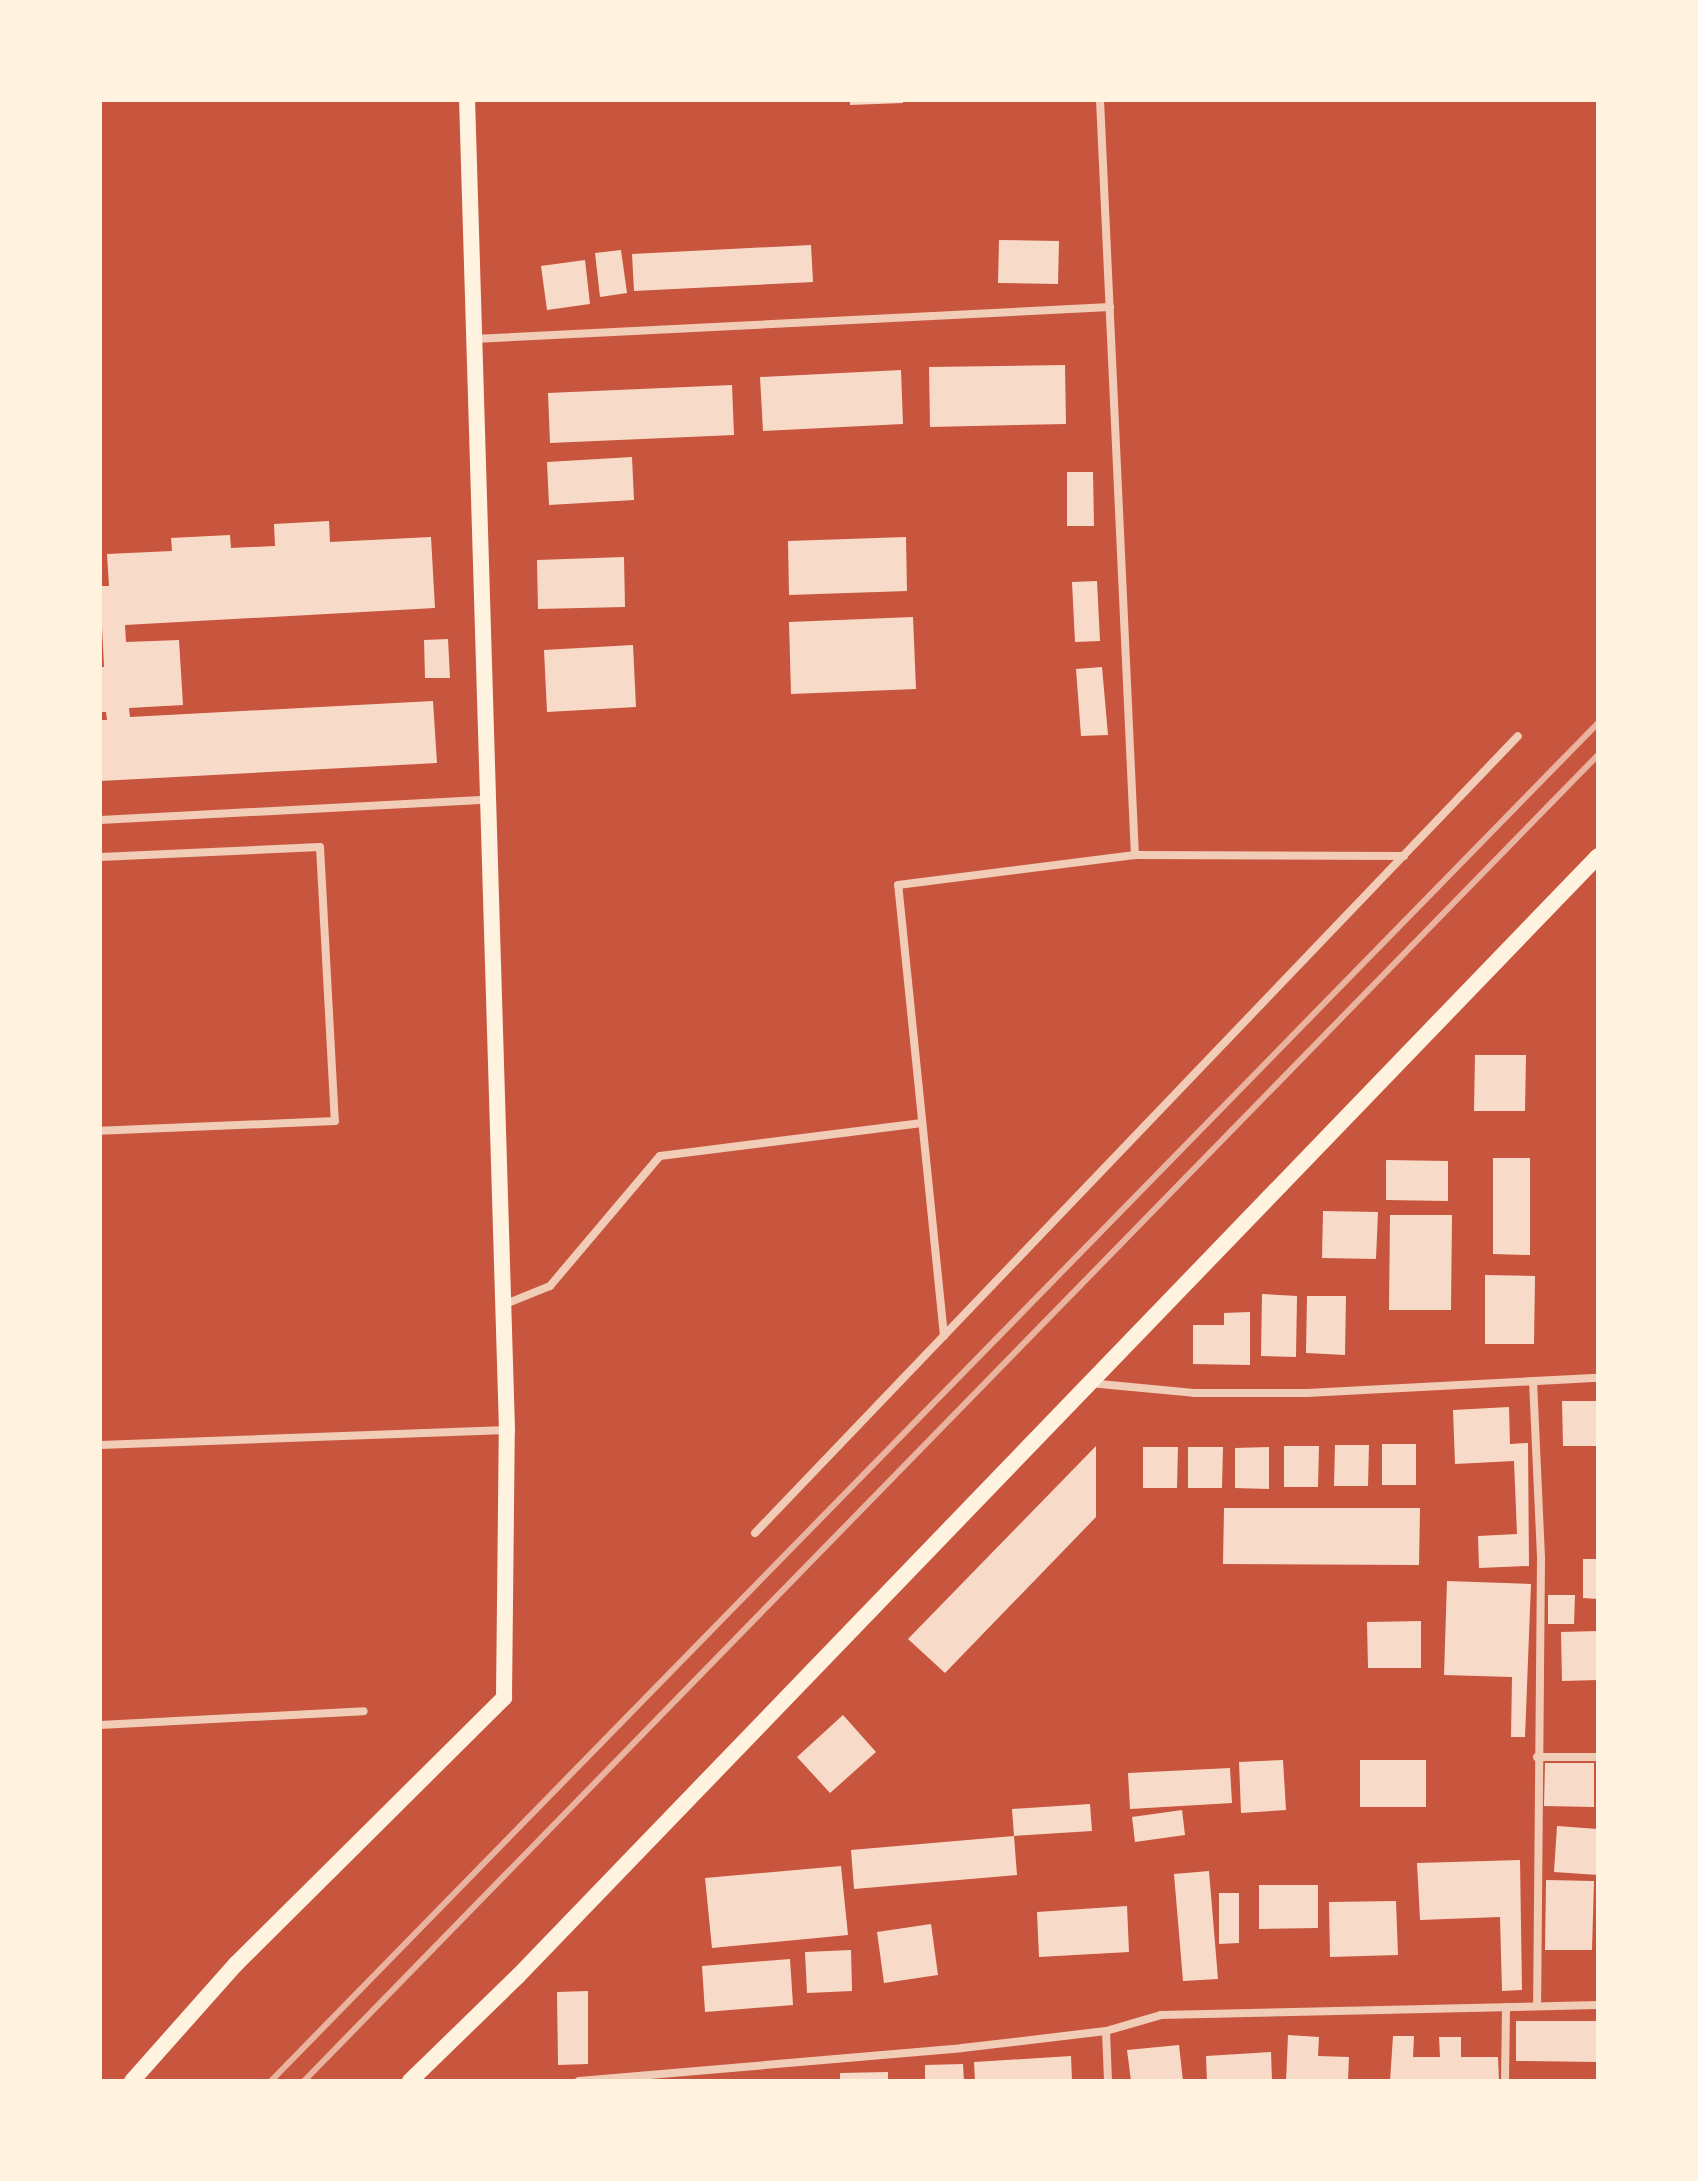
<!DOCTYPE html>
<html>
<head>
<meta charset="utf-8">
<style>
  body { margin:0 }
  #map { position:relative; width:1698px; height:2181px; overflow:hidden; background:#c8553d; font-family:"DM Sans",sans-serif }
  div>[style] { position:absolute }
  .building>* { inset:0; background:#f7dbc8 }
  .minor>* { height:8px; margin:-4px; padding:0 4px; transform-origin:4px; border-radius:4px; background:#f1ccb7 }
  .secondary>* { height:16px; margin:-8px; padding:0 8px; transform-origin:8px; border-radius:8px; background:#fff3e0 }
  .rail>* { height:6px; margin:-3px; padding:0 3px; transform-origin:3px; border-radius:3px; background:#e9b49f }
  span { translate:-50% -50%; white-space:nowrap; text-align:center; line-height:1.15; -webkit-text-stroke:6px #fff3e0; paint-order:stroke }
  .frame { position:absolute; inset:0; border:102px solid #fff3e0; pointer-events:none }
</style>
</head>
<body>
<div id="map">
  <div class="building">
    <div style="clip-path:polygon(850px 100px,903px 100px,903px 103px,850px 105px)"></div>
    <div style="clip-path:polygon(999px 240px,1059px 241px,1058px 284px,998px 283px)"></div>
    <div style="clip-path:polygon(811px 245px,813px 282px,634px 291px,632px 254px)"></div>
    <div style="clip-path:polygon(621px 250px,627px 293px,600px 297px,595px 253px)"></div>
    <div style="clip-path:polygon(585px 260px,590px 304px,547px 310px,541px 266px)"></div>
    <div style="clip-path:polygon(1065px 365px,1066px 424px,930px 427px,929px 367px)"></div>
    <div style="clip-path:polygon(901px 370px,903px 424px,763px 431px,760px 377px)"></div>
    <div style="clip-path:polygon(732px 385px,734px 435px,550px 443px,548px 393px)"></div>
    <div style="clip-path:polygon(632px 457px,634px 500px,549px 505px,547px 462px)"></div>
    <div style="clip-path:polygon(1067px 472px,1093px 472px,1094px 526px,1067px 526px)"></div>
    <div style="clip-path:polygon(329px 521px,330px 542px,431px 537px,435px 608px,125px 625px,126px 642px,179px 640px,183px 705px,129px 708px,130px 717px,433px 701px,437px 763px,100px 781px,100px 720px,107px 720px,106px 712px,100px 712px,100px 667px,104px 667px,100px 586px,109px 586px,107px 554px,172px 551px,171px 538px,230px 535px,231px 548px,275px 546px,274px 524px)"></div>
    <div style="clip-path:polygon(906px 537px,907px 591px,789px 595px,788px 541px)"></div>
    <div style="clip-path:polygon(624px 557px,625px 607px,538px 609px,537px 560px)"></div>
    <div style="clip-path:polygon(1097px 581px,1100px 641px,1075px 642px,1072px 582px)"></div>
    <div style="clip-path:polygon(913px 617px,916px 689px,791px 694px,789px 622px)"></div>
    <div style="clip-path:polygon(448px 639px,450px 678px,425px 678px,424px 640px)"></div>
    <div style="clip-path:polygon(633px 645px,636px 707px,547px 712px,544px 650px)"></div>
    <div style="clip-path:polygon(1102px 667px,1108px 735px,1081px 736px,1076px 669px)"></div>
    <div style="clip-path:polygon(1475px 1055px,1526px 1055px,1525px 1111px,1474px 1111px)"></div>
    <div style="clip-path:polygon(1493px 1158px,1530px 1158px,1530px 1255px,1493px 1254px)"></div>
    <div style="clip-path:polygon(1386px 1160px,1448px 1161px,1448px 1201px,1386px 1200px)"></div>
    <div style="clip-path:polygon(1323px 1211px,1378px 1212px,1376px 1259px,1322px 1258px)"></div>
    <div style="clip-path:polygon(1390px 1215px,1452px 1215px,1451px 1310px,1389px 1310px)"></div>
    <div style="clip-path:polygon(1485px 1275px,1535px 1276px,1534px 1344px,1485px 1344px)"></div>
    <div style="clip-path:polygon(1262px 1294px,1297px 1296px,1296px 1357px,1261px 1356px)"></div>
    <div style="clip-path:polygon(1307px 1296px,1346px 1296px,1345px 1355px,1306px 1353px)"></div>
    <div style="clip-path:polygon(1250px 1312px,1250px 1365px,1193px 1364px,1193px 1325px,1224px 1325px,1224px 1313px)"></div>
    <div style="clip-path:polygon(1562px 1401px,1598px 1401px,1598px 1446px,1563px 1446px)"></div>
    <div style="clip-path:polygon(1509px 1407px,1510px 1444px,1528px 1443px,1529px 1566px,1479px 1568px,1478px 1536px,1517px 1534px,1514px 1461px,1455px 1464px,1453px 1410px)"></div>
    <div style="clip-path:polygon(1382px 1444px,1416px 1444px,1416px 1485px,1382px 1485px)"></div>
    <div style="clip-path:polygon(1335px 1445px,1369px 1445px,1368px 1486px,1334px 1486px)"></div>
    <div style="clip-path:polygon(1096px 1446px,1096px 1517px,945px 1673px,908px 1639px)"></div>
    <div style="clip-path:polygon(1284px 1446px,1319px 1446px,1318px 1487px,1284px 1487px)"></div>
    <div style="clip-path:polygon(1143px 1447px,1178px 1447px,1177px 1488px,1143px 1488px)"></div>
    <div style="clip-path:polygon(1188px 1447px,1223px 1447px,1222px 1488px,1188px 1488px)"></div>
    <div style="clip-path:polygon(1269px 1447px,1269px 1489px,1235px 1488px,1235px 1448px)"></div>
    <div style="clip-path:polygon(1224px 1508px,1420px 1508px,1419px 1565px,1223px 1564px)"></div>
    <div style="clip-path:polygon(1583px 1559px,1598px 1559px,1598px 1599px,1583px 1598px)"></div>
    <div style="clip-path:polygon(1447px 1581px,1531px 1584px,1525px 1737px,1511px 1737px,1512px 1677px,1444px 1675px)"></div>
    <div style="clip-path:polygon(1548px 1595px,1575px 1595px,1574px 1624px,1548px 1624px)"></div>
    <div style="clip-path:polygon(1421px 1621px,1421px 1668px,1368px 1668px,1367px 1622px)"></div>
    <div style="clip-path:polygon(1598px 1631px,1598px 1680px,1562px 1681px,1561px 1632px)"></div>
    <div style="clip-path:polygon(843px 1715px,876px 1752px,830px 1793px,797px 1757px)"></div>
    <div style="clip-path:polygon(1283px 1760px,1286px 1810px,1241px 1813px,1239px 1762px)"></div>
    <div style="clip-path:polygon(1360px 1760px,1426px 1760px,1426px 1807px,1360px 1807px)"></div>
    <div style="clip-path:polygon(1545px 1763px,1594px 1763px,1594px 1807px,1544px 1806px)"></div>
    <div style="clip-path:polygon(1230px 1768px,1232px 1803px,1130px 1809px,1128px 1773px)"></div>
    <div style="clip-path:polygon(1090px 1804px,1092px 1831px,1014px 1836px,1017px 1875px,854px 1889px,851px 1850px,1014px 1836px,1012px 1809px)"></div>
    <div style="clip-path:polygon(1182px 1810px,1185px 1835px,1135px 1842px,1132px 1817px)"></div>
    <div style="clip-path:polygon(1557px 1826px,1598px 1829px,1598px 1875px,1554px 1872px)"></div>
    <div style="clip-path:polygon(1520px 1860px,1522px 1990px,1502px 1991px,1500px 1917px,1420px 1920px,1417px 1863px)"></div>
    <div style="clip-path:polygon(841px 1866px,848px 1935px,712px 1948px,705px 1878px)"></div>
    <div style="clip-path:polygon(1209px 1871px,1218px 1979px,1183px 1981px,1174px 1874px)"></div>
    <div style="clip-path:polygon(1546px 1880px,1594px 1881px,1592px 1950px,1545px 1950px)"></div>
    <div style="clip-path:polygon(1259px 1885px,1318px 1885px,1318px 1928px,1259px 1929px)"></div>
    <div style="clip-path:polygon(1219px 1893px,1239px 1893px,1239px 1943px,1219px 1944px)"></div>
    <div style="clip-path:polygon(1396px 1901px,1398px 1955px,1330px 1957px,1329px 1902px)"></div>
    <div style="clip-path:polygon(1127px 1906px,1129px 1952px,1039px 1957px,1037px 1912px)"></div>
    <div style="clip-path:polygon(931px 1924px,938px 1975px,884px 1983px,877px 1932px)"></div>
    <div style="clip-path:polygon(851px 1950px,852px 1991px,807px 1993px,805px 1952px)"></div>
    <div style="clip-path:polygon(790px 1959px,793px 2005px,705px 2012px,702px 1966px)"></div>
    <div style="clip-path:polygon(588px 1991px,588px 2064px,558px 2065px,557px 1992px)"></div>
    <div style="clip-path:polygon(1516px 2021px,1598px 2021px,1598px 2062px,1516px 2061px)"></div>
    <div style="clip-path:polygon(1288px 2035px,1319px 2037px,1318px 2056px,1349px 2057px,1348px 2081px,1286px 2081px)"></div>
    <div style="clip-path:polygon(1393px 2036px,1414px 2036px,1413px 2057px,1440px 2057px,1439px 2037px,1461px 2037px,1461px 2057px,1498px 2057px,1499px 2081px,1390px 2081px)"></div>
    <div style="clip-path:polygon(1179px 2045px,1183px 2081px,1131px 2081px,1127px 2050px)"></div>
    <div style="clip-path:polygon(1271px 2052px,1272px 2081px,1207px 2081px,1206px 2056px)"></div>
    <div style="clip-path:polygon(1071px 2056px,1072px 2081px,975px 2081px,974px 2062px)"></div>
    <div style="clip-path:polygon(963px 2064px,964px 2081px,925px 2081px,925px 2065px)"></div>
    <div style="clip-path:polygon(888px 2072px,888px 2081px,840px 2081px,840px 2073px)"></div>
  </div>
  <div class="minor">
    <div style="left:1100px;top:100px;width:756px;rotate:87.35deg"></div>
    <div style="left:474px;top:339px;width:637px;rotate:-2.88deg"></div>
    <div style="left:100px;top:820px;width:386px;rotate:-3deg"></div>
    <div style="left:100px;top:857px;width:220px;rotate:-2.6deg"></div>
    <div style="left:320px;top:847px;width:274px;rotate:86.9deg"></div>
    <div style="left:335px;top:1121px;width:235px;rotate:177.6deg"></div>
    <div style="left:503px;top:1305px;width:51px;rotate:-22deg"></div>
    <div style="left:550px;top:1286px;width:170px;rotate:-49.8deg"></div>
    <div style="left:660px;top:1156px;width:264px;rotate:-7.2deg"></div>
    <div style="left:944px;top:1336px;width:453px;rotate:-95.8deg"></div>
    <div style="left:898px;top:885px;width:239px;rotate:-7.2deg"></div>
    <div style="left:1135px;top:855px;width:269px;rotate:0.2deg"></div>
    <div style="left:1533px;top:1381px;width:178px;rotate:87.4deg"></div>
    <div style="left:1541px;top:1559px;width:447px;rotate:90.5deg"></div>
    <div style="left:1089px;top:1383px;width:105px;rotate:5.4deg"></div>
    <div style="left:1194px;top:1393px;width:113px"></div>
    <div style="left:1307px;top:1393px;width:291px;rotate:-3deg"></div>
    <div style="left:100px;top:1445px;width:407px;rotate:-2.1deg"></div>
    <div style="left:755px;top:1533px;width:1103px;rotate:-46.25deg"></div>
    <div style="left:100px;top:1725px;width:264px;rotate:-3deg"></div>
    <div style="left:1537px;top:1757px;width:61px"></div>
    <div style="left:1106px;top:2031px;width:50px;rotate:87.7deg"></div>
    <div style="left:579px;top:2081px;width:384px;rotate:-4.9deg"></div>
    <div style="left:962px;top:2048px;width:145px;rotate:-6.7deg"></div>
    <div style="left:1106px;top:2031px;width:57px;rotate:-16.2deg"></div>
    <div style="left:1161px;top:2015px;width:437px;rotate:-1.3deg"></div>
    <div style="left:1505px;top:2081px;width:74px;rotate:-89.2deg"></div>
  </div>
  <div class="secondary">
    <div style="left:132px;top:2081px;width:157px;rotate:-48.4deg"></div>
    <div style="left:236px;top:1964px;width:378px;rotate:-44.8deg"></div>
    <div style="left:504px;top:1698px;width:268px;rotate:-89.4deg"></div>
    <div style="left:507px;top:1430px;width:1331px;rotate:-91.72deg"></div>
    <div style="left:410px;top:2081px;width:151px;rotate:-44.2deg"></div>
    <div style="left:518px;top:1976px;width:1556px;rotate:-46.04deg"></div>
  </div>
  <div class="rail">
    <div style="left:271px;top:2081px;width:1899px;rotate:-45.66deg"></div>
    <div style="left:304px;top:2081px;width:1853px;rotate:-45.7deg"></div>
  </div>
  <div class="frame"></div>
</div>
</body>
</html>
